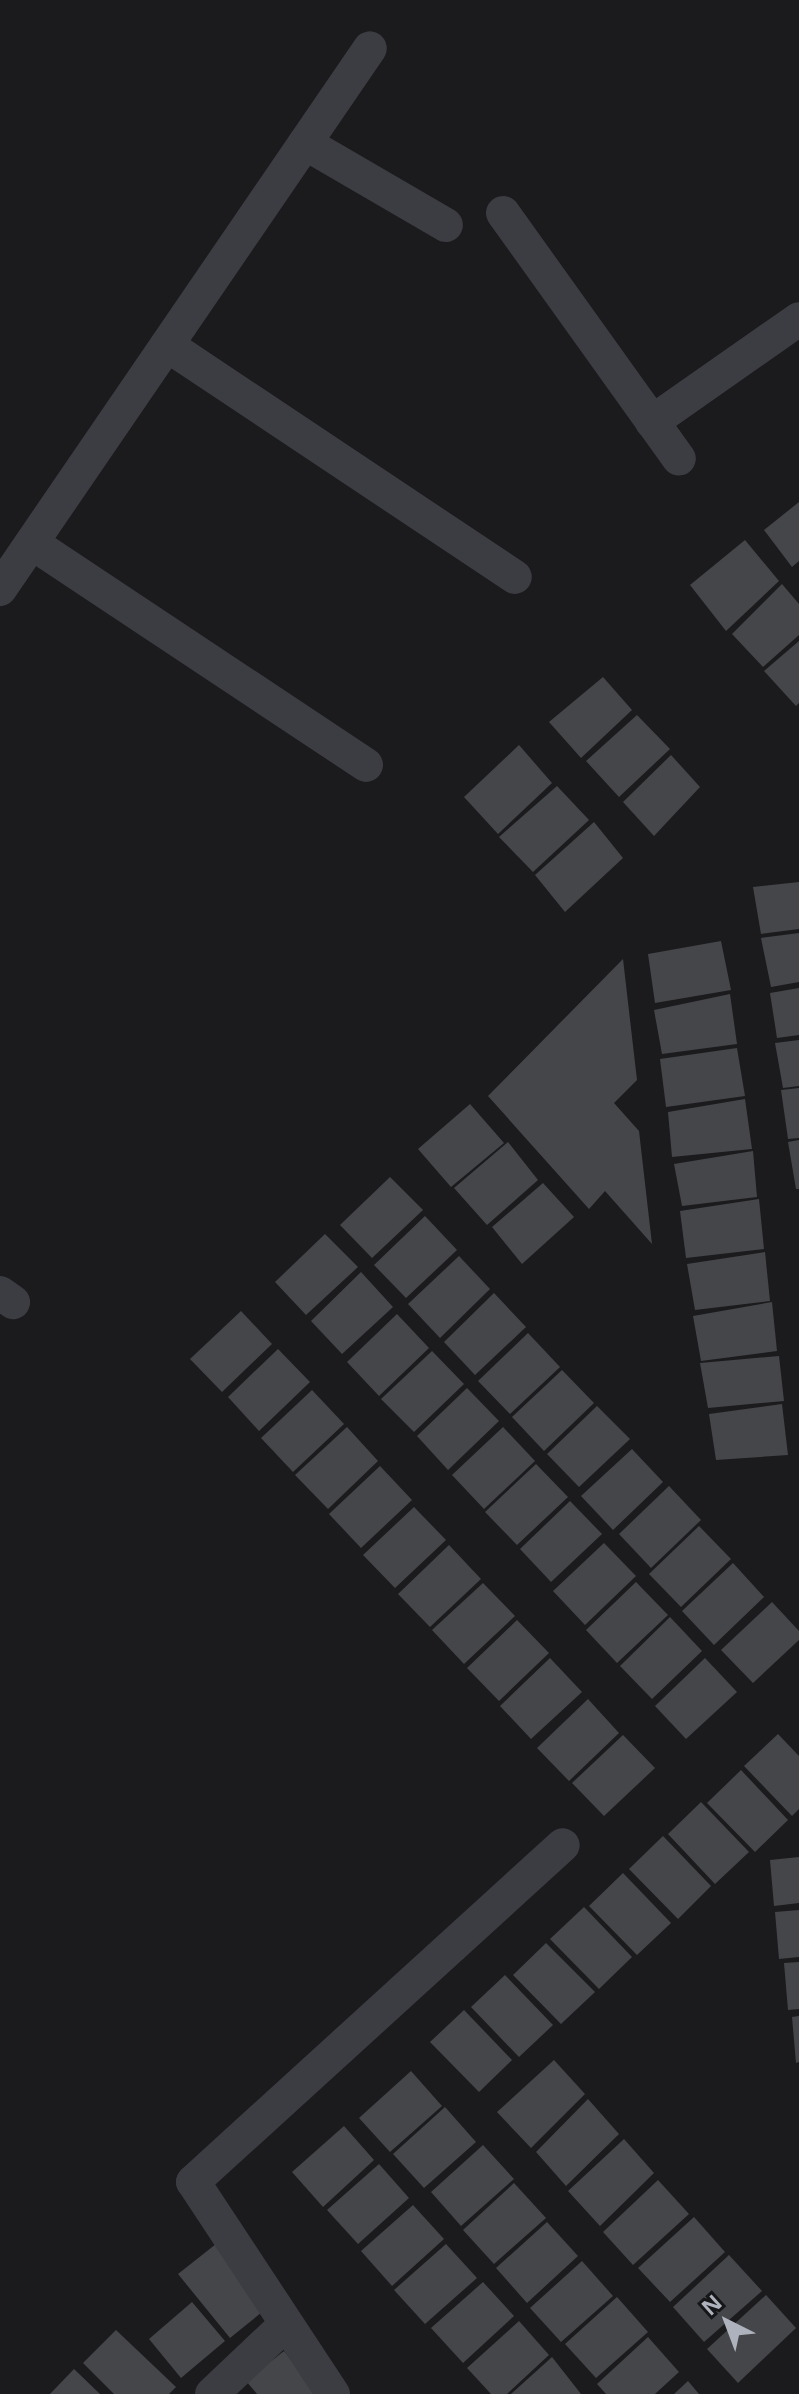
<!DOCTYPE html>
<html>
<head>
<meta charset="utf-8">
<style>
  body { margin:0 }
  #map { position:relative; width:799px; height:2394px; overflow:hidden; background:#1b1b1d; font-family:"Noto Sans",sans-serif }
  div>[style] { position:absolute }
  .building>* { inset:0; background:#45464a }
  .minor>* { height:34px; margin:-17px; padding:0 17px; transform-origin:17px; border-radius:17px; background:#3c3d42 }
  span { translate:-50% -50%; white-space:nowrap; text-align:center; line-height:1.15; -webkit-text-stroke:6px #161618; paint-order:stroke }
  .north { position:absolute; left:687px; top:2282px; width:80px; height:80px; -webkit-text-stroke:6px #161618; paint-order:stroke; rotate:318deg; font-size:22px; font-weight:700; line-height:32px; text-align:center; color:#aeb2bc }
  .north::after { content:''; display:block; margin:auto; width:28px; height:36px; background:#aeb2bc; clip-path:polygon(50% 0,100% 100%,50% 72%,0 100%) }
</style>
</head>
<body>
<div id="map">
  <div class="building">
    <div style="clip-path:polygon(799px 502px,799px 561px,792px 567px,764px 530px)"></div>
    <div style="clip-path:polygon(745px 540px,779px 581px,726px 631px,690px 585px)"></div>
    <div style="clip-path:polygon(782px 584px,799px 604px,799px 635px,763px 667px,732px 634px)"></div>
    <div style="clip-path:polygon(799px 641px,799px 703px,796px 706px,764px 671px)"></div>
    <div style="clip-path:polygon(603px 677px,632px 710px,581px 758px,549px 722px)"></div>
    <div style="clip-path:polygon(637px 715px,670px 749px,619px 797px,586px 761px)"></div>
    <div style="clip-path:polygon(519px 745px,552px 783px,498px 834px,464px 797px)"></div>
    <div style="clip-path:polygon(671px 755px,700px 787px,654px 836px,623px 802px)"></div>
    <div style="clip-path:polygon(557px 786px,589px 820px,533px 872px,499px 837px)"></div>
    <div style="clip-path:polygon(594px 822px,623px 858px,565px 912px,535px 875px)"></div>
    <div style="clip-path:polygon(799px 882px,799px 929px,761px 934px,753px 887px)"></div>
    <div style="clip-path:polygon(799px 933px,799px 982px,771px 987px,761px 938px)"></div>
    <div style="clip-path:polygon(721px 941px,731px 990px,655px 1003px,648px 954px)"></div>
    <div style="clip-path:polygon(623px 959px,637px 1080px,614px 1103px,639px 1131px,652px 1244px,605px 1191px,589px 1209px,488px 1096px)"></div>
    <div style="clip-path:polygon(799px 988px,799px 1035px,777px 1038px,770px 993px)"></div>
    <div style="clip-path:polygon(730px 994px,737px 1044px,662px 1054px,654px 1010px)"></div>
    <div style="clip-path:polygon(799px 1040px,799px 1086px,783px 1088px,775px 1043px)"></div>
    <div style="clip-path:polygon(737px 1048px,745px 1096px,666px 1107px,660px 1059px)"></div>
    <div style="clip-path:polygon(799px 1088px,799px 1138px,788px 1139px,781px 1090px)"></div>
    <div style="clip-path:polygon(745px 1099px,752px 1149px,672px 1157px,668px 1112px)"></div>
    <div style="clip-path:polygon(470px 1104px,504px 1143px,451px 1187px,418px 1149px)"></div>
    <div style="clip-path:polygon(799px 1140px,799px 1189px,796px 1189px,788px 1142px)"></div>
    <div style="clip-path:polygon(508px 1142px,538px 1180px,487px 1225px,454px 1188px)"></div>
    <div style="clip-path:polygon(753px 1151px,757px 1197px,682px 1206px,674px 1164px)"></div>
    <div style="clip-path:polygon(390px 1177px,423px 1210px,372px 1258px,340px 1225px)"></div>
    <div style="clip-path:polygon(543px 1183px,574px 1217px,522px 1264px,492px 1227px)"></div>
    <div style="clip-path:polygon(759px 1199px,764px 1249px,686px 1258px,680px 1211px)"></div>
    <div style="clip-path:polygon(425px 1216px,457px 1250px,406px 1298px,374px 1265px)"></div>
    <div style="clip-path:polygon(325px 1234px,358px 1267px,306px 1315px,275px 1282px)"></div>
    <div style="clip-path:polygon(765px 1252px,770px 1301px,695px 1310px,687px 1264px)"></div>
    <div style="clip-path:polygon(459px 1256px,490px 1289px,440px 1338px,408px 1304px)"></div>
    <div style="clip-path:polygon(361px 1272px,393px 1307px,342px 1354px,311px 1321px)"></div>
    <div style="clip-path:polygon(494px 1293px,526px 1327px,475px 1375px,444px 1342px)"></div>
    <div style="clip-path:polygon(772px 1302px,777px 1351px,701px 1361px,693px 1316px)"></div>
    <div style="clip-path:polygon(241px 1311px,272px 1344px,222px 1392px,190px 1359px)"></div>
    <div style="clip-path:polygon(397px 1314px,429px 1348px,379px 1396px,347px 1362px)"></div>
    <div style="clip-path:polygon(528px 1333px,560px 1367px,510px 1414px,478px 1381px)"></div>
    <div style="clip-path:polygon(278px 1349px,310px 1382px,259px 1431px,228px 1397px)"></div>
    <div style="clip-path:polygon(432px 1351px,464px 1384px,414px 1432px,381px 1399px)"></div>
    <div style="clip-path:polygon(779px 1356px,784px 1401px,708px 1408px,700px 1363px)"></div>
    <div style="clip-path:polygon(562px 1370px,594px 1403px,544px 1451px,512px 1417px)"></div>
    <div style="clip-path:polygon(467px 1388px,499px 1421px,448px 1470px,417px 1436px)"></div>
    <div style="clip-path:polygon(312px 1390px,344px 1424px,293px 1472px,261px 1438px)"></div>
    <div style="clip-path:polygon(782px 1404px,788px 1455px,716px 1460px,709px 1414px)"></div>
    <div style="clip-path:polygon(597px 1406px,630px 1439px,579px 1487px,547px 1454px)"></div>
    <div style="clip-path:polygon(347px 1427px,378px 1461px,328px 1509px,295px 1475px)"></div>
    <div style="clip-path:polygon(503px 1427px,535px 1461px,484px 1509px,452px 1475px)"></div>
    <div style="clip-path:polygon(632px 1449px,663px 1482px,613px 1530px,581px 1496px)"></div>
    <div style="clip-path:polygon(536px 1464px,568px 1497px,517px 1545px,485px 1512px)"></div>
    <div style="clip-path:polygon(380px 1466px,412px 1500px,361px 1548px,329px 1514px)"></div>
    <div style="clip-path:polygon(669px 1486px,701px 1520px,651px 1568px,619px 1534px)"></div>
    <div style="clip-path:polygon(570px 1501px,602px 1534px,551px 1582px,520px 1549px)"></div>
    <div style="clip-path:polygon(414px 1507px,446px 1540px,395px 1588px,363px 1555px)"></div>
    <div style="clip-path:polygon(699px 1526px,731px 1559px,681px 1607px,649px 1574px)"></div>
    <div style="clip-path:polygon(604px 1543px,636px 1576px,585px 1625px,553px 1591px)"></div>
    <div style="clip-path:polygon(449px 1545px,481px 1579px,430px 1627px,398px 1594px)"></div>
    <div style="clip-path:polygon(733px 1563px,764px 1597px,714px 1645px,682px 1611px)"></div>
    <div style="clip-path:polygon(636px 1582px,668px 1615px,617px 1663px,586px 1630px)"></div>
    <div style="clip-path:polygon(483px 1583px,515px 1616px,464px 1664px,432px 1630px)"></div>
    <div style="clip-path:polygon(772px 1602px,799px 1631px,799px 1640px,753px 1683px,721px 1650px)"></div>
    <div style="clip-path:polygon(670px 1617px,702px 1651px,652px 1699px,620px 1666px)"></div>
    <div style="clip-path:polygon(517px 1620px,549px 1653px,499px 1701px,467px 1668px)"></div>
    <div style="clip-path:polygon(550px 1658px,582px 1692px,531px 1739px,500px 1706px)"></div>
    <div style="clip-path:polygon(705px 1658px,737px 1692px,686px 1739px,655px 1706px)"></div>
    <div style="clip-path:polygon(588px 1699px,619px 1733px,569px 1781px,537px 1748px)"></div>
    <div style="clip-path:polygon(778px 1734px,799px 1756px,799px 1809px,792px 1816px,744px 1766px)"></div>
    <div style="clip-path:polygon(623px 1735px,655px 1768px,604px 1816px,572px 1783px)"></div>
    <div style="clip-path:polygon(741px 1770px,788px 1820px,755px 1852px,707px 1803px)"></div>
    <div style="clip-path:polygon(701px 1802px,749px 1852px,715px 1884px,668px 1834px)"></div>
    <div style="clip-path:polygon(663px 1836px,711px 1886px,678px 1919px,629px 1869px)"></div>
    <div style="clip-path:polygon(799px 1857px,799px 1903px,774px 1906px,770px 1860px)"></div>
    <div style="clip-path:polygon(623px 1873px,671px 1923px,637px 1955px,589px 1906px)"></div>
    <div style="clip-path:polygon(584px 1907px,632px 1957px,599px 1989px,550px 1939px)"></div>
    <div style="clip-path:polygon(799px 1910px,799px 1957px,779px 1959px,775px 1912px)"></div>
    <div style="clip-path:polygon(546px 1943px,595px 1992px,561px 2024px,513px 1975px)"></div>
    <div style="clip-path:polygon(799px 1962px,799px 2009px,788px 2010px,784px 1963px)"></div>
    <div style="clip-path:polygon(505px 1975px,553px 2025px,519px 2057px,471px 2007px)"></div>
    <div style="clip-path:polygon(464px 2010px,512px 2060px,479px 2092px,430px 2042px)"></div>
    <div style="clip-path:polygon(799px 2016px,799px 2062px,796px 2063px,792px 2017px)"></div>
    <div style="clip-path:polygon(554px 2060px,585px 2094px,531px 2148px,497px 2112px)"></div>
    <div style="clip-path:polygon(411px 2071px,442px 2106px,390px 2152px,359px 2118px)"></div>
    <div style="clip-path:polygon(588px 2099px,619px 2134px,566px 2186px,536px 2152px)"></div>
    <div style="clip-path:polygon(445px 2107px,476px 2142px,424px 2188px,393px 2154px)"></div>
    <div style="clip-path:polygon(344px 2126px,374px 2160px,323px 2207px,292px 2172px)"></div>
    <div style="clip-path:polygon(624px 2139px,654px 2173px,600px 2226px,568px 2191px)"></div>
    <div style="clip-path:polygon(483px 2145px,514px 2179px,461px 2226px,431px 2192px)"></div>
    <div style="clip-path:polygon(379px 2164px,409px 2198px,358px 2244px,327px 2210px)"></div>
    <div style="clip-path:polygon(658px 2180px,689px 2214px,633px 2265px,603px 2232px)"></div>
    <div style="clip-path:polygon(514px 2183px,546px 2218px,494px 2264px,463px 2230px)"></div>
    <div style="clip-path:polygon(413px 2205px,444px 2239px,392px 2286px,361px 2251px)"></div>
    <div style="clip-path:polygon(694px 2217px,725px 2252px,670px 2302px,638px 2268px)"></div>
    <div style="clip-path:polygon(547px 2222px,578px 2256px,527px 2303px,496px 2268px)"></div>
    <div style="clip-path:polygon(216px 2244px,267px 2308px,230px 2338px,178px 2274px)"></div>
    <div style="clip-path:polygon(446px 2244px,477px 2278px,425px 2324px,394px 2290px)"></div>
    <div style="clip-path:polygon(729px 2255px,762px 2291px,704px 2342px,673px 2307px)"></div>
    <div style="clip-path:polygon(582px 2261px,613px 2296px,561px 2342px,530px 2308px)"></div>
    <div style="clip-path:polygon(483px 2282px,514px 2316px,463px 2363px,431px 2328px)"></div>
    <div style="clip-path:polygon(766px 2295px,796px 2328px,738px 2383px,707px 2349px)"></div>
    <div style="clip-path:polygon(617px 2297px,648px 2332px,596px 2378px,565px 2344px)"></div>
    <div style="clip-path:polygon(192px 2302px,225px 2341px,181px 2378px,149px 2339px)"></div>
    <div style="clip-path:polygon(519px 2321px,549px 2355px,507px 2394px,491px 2394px,467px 2368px)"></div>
    <div style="clip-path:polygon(116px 2330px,176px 2387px,169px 2394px,114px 2394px,83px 2363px)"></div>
    <div style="clip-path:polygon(648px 2337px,679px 2372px,655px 2394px,606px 2394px,597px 2384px)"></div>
    <div style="clip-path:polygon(284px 2351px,318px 2394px,257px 2394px,246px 2381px)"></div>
    <div style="clip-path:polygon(552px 2357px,581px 2394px,511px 2394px)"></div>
    <div style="clip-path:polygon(74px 2369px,100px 2394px,50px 2394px)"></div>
    <div style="clip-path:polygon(688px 2381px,699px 2394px,674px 2394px)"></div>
  </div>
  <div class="minor">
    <div style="left:305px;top:143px;width:163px;rotate:30.2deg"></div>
    <div style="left:503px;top:213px;width:302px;rotate:54.4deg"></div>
    <div style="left:167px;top:345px;width:418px;rotate:33.7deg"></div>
    <div style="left:652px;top:422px;width:179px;rotate:-35deg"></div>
    <div style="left:32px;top:543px;width:401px;rotate:33.6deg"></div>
    <div style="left:0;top:589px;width:655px;rotate:-55.63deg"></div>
    <div style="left:0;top:1293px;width:16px;rotate:35deg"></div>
    <div style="left:212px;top:2394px;width:99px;rotate:-43.4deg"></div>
    <div style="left:333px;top:2394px;width:254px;rotate:-123.4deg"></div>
    <div style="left:193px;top:2182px;width:500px;rotate:-42.33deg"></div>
  </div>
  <div class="north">N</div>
</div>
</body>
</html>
